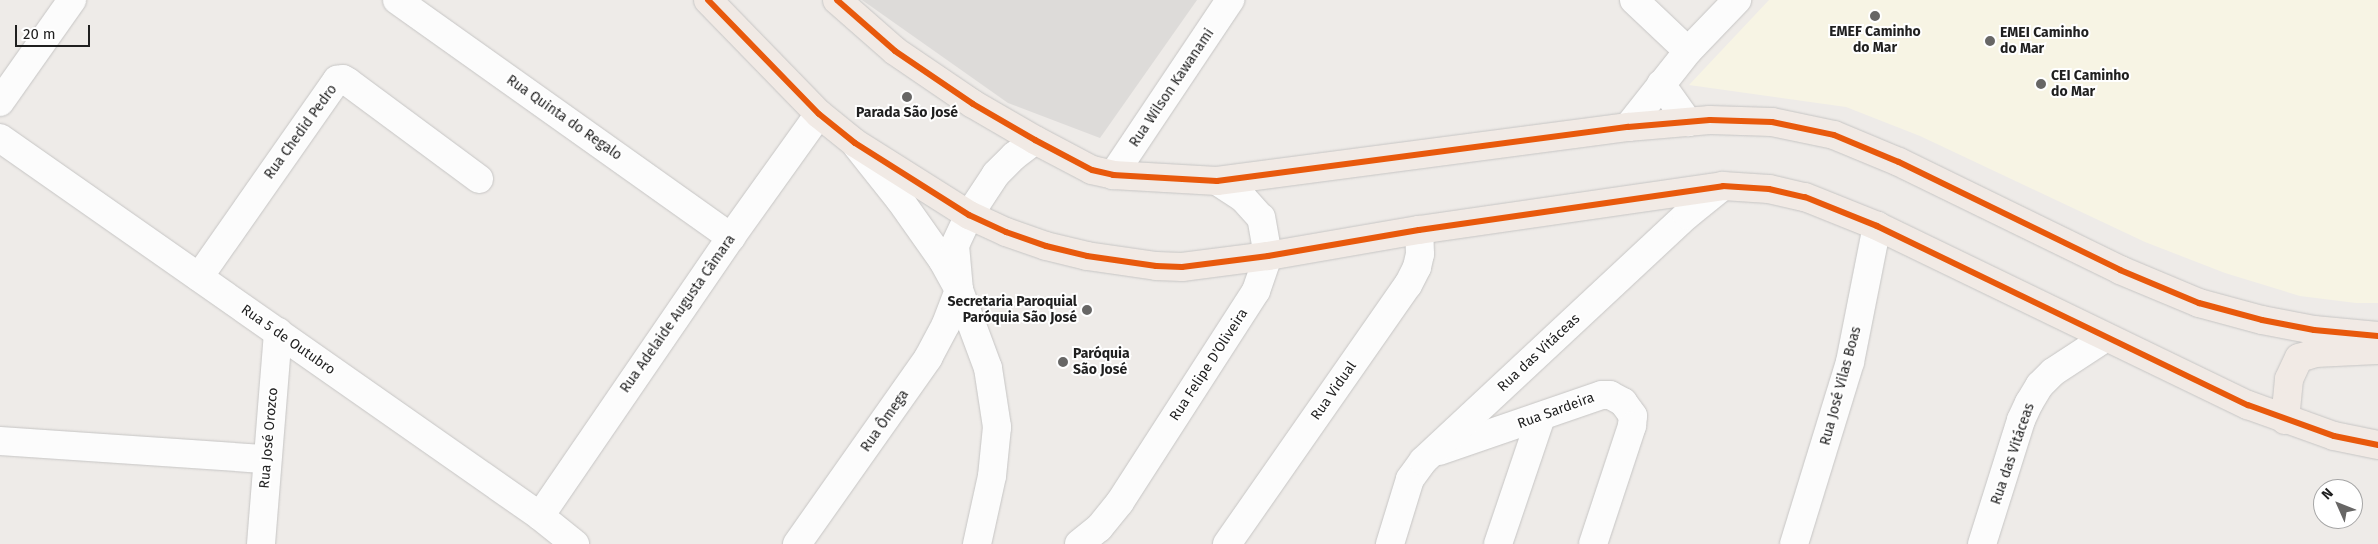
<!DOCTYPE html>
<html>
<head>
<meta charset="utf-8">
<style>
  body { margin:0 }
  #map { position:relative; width:2378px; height:544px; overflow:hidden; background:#eeebe8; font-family:"Fira Sans",sans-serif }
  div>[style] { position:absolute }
  .residential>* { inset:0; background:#dddbd9 }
  .education>* { inset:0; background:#f7f4e4 }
  .roads { filter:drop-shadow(0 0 1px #c6c5c4) drop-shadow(0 0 1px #c6c5c4) }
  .minor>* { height:28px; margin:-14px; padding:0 14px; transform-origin:14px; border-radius:14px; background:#fcfcfc }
  .major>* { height:28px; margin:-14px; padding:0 14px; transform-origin:14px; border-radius:14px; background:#f1eae5 }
  .cycleway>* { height:6px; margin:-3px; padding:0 3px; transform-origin:3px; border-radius:3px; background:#e8590c }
  .dots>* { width:14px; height:14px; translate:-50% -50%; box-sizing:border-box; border:2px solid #fff; border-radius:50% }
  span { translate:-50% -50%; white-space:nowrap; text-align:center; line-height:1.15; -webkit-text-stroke:4px #fff; paint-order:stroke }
  .poi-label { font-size:14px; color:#1f1f1f; font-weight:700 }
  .left { translate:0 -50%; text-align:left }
  .right { translate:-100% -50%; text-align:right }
  .street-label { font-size:14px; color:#1f1f1f }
  .north { position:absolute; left:2313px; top:479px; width:50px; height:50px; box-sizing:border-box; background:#fff; border:1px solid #a5a5a5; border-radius:50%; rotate:314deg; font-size:14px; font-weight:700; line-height:20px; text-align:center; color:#1f1f1f }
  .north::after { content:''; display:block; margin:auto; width:18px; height:22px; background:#676665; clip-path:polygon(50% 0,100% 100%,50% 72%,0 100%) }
  .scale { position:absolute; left:15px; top:25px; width:75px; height:22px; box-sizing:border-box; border:2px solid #1f1f1f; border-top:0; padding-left:6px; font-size:15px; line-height:18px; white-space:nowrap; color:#1f1f1f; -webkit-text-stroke:4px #fff; paint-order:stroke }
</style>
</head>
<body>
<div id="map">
  <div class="residential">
    <div style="clip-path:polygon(862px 0,1197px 0,1100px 138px,1008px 103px)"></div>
  </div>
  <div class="education">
    <div style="clip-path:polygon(1769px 0,2378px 0,2378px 303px,2356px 303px,2300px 296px,2225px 273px,2145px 242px,1920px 136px,1846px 107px,1689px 85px)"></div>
  </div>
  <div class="roads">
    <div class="minor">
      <div style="left:397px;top:0;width:410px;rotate:35.4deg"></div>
      <div style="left:1634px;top:0;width:74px;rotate:43.4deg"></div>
      <div style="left:1661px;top:84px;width:47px;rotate:54.6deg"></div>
      <div style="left:0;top:102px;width:125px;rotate:-54.8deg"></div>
      <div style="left:1628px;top:127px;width:97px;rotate:-51.7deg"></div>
      <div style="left:1688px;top:51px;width:71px;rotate:-46.1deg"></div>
      <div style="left:0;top:138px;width:659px;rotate:34.99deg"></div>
      <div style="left:540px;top:516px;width:45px;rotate:38.7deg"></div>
      <div style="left:857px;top:146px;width:69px;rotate:51.5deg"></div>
      <div style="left:900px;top:200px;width:75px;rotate:54.8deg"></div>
      <div style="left:943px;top:261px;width:33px;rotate:61deg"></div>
      <div style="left:959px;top:290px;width:83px;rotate:69.6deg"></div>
      <div style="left:988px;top:368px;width:60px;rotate:81.3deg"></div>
      <div style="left:997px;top:427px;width:49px;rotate:95.8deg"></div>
      <div style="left:992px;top:476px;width:70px;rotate:102.4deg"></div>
      <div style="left:1113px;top:175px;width:211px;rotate:-56.2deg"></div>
      <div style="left:199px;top:277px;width:241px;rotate:-55deg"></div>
      <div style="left:337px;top:80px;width:6px;rotate:-9deg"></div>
      <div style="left:343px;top:79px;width:6px;rotate:31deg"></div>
      <div style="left:348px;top:82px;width:163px;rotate:36.5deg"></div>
      <div style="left:0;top:441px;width:267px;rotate:3.9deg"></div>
      <div style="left:1439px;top:451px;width:172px;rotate:-19deg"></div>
      <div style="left:1602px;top:395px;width:8px"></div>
      <div style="left:1610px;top:395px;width:15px;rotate:28deg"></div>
      <div style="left:1623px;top:402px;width:17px;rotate:54deg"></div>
      <div style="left:1633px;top:416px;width:10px;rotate:96deg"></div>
      <div style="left:1632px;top:426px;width:124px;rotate:108.3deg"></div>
      <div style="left:540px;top:516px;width:338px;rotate:-55.6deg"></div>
      <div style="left:731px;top:237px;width:151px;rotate:-54.4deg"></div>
      <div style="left:261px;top:544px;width:213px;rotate:-85.4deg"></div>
      <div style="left:797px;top:544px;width:228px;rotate:-54.8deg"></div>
      <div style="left:928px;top:358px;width:38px;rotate:-62deg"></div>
      <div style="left:946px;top:324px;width:36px;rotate:-69deg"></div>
      <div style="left:959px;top:290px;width:45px;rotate:-95.1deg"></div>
      <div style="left:955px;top:245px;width:33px;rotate:-65deg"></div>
      <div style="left:969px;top:215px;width:49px;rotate:-56.6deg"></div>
      <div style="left:996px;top:174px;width:25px;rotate:-45deg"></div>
      <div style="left:1014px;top:156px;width:26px;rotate:-37deg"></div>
      <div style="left:1079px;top:544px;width:26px;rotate:-39deg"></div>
      <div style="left:1099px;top:528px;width:33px;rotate:-51deg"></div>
      <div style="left:1120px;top:502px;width:251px;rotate:-57.2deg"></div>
      <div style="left:1256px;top:291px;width:37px;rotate:-71deg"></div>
      <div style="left:1268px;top:256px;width:39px;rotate:-100deg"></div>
      <div style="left:1261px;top:218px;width:27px;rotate:-132deg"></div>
      <div style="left:1243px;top:198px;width:31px;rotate:-147deg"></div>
      <div style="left:1227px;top:544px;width:316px;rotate:-55.1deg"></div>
      <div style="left:1408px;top:285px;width:20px;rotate:-63deg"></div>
      <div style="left:1417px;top:267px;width:13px;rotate:-77deg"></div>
      <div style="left:1420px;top:254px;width:24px;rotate:-92deg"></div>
      <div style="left:1390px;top:544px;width:68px;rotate:-72.9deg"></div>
      <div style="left:1410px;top:479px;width:22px;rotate:-54deg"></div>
      <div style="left:1423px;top:461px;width:361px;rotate:-43deg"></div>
      <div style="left:1687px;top:215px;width:46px;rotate:-38.9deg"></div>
      <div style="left:1498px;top:544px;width:134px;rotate:-71.3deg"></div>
      <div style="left:1794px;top:544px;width:190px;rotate:-72.9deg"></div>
      <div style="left:1850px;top:362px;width:139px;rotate:-78.8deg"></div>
      <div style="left:1982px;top:544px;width:130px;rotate:-72.5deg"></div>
      <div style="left:2021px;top:420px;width:19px;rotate:-65deg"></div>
      <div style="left:2029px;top:403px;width:21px;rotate:-59deg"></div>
      <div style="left:2040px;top:385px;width:18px;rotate:-45deg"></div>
      <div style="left:2053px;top:372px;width:62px;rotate:-33.2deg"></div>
    </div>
    <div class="major">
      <div style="left:708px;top:0;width:159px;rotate:45.8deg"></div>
      <div style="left:819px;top:114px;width:46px;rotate:38.9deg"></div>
      <div style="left:855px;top:143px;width:135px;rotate:32.3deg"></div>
      <div style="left:969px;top:215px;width:41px;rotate:24.7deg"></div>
      <div style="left:1006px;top:232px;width:42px;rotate:19.3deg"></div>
      <div style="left:1046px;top:246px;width:42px;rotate:13.7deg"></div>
      <div style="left:1087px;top:256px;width:70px;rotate:8.2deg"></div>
      <div style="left:1156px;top:266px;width:26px;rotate:2deg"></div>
      <div style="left:1182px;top:267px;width:87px;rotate:-7.3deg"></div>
      <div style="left:1268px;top:256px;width:153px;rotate:-9.8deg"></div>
      <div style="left:1419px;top:230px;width:307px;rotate:-8.2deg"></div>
      <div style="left:1723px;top:186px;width:46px;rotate:3.7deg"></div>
      <div style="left:1769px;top:189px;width:37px;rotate:13deg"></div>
      <div style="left:1805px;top:197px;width:78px;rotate:21.9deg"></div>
      <div style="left:1877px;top:226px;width:412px;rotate:25.8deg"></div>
      <div style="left:2248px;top:405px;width:91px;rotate:19.8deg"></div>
      <div style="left:2334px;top:436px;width:45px;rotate:11.6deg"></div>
      <div style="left:837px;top:0;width:77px;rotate:41.3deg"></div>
      <div style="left:895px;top:51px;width:94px;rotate:34.2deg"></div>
      <div style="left:973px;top:104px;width:72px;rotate:30.1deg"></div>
      <div style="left:1035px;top:140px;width:64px;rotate:27.8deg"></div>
      <div style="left:1092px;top:170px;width:22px;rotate:13deg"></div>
      <div style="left:1113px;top:175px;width:104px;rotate:3.3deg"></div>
      <div style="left:1217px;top:181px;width:415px;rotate:-7.5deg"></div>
      <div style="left:1628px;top:127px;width:82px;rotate:-4.9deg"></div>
      <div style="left:1710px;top:120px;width:62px;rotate:1.8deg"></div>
      <div style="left:1772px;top:122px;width:63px;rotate:11.8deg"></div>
      <div style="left:1834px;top:135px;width:70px;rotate:22.6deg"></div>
      <div style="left:1899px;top:162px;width:246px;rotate:26deg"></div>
      <div style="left:2120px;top:270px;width:86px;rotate:22.7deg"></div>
      <div style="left:2199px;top:303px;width:65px;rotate:15.1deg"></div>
      <div style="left:2262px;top:320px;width:53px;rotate:10.9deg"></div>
      <div style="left:2314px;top:330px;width:64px;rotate:5.4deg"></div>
      <div style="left:2285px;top:420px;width:41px;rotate:-84.4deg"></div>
      <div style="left:2289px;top:379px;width:23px;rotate:-65deg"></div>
      <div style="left:2299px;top:358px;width:17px;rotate:-17deg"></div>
      <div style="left:2315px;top:353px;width:62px;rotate:-2.8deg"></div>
    </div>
  </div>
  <div class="cycleway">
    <div style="left:708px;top:0;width:159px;rotate:45.8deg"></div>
    <div style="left:819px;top:114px;width:46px;rotate:38.9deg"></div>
    <div style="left:855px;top:143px;width:135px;rotate:32.3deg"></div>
    <div style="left:969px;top:215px;width:41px;rotate:24.7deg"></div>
    <div style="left:1006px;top:232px;width:42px;rotate:19.3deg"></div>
    <div style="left:1046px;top:246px;width:42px;rotate:13.7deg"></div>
    <div style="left:1087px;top:256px;width:70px;rotate:8.2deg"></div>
    <div style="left:1156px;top:266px;width:26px;rotate:2deg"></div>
    <div style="left:1182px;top:267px;width:87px;rotate:-7.3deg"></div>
    <div style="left:1268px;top:256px;width:153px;rotate:-9.8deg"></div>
    <div style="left:1419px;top:230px;width:307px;rotate:-8.2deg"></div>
    <div style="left:1723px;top:186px;width:46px;rotate:3.7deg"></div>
    <div style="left:1769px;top:189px;width:37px;rotate:13deg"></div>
    <div style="left:1805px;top:197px;width:78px;rotate:21.9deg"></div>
    <div style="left:1877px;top:226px;width:412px;rotate:25.8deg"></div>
    <div style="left:2248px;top:405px;width:91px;rotate:19.8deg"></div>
    <div style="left:2334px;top:436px;width:45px;rotate:11.6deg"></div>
    <div style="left:837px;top:0;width:77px;rotate:41.3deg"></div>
    <div style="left:895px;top:51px;width:94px;rotate:34.2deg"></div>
    <div style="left:973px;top:104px;width:72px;rotate:30.1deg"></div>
    <div style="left:1035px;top:140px;width:64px;rotate:27.8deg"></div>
    <div style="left:1092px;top:170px;width:22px;rotate:13deg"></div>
    <div style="left:1113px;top:175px;width:104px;rotate:3.3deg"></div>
    <div style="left:1217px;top:181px;width:415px;rotate:-7.5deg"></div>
    <div style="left:1628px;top:127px;width:82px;rotate:-4.9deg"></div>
    <div style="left:1710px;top:120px;width:62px;rotate:1.8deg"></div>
    <div style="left:1772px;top:122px;width:63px;rotate:11.8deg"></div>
    <div style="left:1834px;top:135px;width:70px;rotate:22.6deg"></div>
    <div style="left:1899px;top:162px;width:246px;rotate:26deg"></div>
    <div style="left:2120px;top:270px;width:86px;rotate:22.7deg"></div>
    <div style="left:2199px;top:303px;width:65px;rotate:15.1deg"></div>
    <div style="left:2262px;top:320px;width:53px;rotate:10.9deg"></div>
    <div style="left:2314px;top:330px;width:64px;rotate:5.4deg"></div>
  </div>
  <div class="dots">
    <div style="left:1875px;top:16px;background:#676665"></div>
    <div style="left:1990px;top:41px;background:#676665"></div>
    <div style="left:2041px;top:84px;background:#676665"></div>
    <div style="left:907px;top:97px;background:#676665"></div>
    <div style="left:1087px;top:310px;background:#676665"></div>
    <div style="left:1063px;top:362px;background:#676665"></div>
  </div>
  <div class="poi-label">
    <span style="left:1875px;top:40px">EMEF Caminho<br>do Mar</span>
    <span class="left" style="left:2000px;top:41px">EMEI Caminho<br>do Mar</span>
    <span class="left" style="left:2051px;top:84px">CEI Caminho<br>do Mar</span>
    <span style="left:907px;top:113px">Parada São José</span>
    <span class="right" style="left:1077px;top:310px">Secretaria Paroquial<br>Paróquia São José</span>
    <span class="left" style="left:1073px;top:362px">Paróquia<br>São José</span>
  </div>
  <div class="street-label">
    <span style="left:1172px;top:88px;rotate:-56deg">Rua Wilson Kawanami</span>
    <span style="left:564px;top:118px;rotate:35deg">Rua Quinta do Regalo</span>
    <span style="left:301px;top:132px;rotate:-54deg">Rua Chedid Pedro</span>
    <span style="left:678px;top:314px;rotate:-55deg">Rua Adelaide Augusta Câmara</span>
    <span style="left:288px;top:340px;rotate:35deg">Rua 5 de Outubro</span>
    <span style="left:1539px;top:353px;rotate:-43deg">Rua das Vitáceas</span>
    <span style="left:1209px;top:365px;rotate:-57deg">Rua Felipe D'Oliveira</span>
    <span style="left:1841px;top:386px;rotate:-75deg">Rua José Vilas Boas</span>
    <span style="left:1334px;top:391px;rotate:-55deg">Rua Vidual</span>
    <span style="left:1556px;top:411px;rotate:-20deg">Rua Sardeira</span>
    <span style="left:885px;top:421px;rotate:-55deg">Rua Ômega</span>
    <span style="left:269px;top:438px;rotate:-85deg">Rua José Orozco</span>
    <span style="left:2013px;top:454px;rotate:-71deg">Rua das Vitáceas</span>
  </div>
  <div class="north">N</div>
  <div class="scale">20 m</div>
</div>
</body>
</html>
